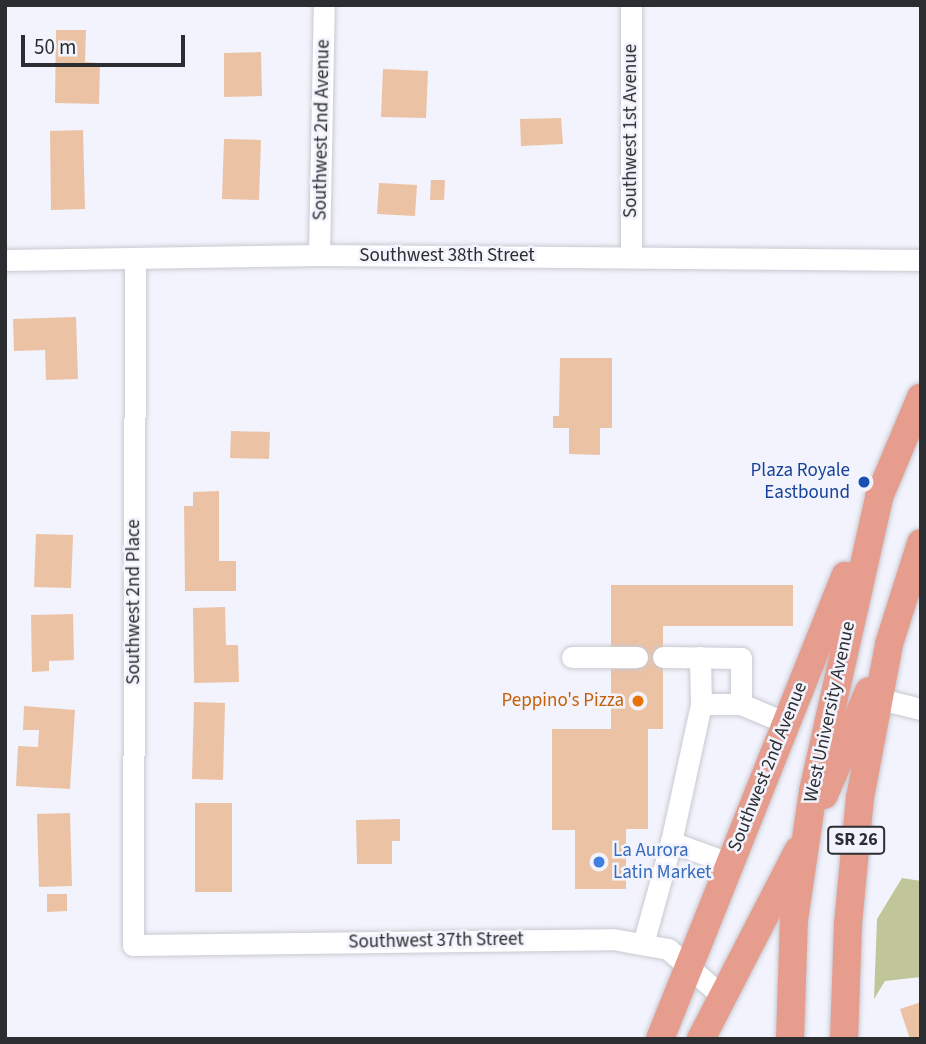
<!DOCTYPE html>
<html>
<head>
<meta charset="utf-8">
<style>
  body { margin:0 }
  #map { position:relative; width:926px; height:1044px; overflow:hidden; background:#f2f3fc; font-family:"Source Sans 3",sans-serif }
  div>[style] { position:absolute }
  .green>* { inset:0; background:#c1c69a }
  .building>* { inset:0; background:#ecc2a4 }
  .roads { filter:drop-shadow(0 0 2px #c8c9d1) drop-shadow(0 0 2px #c8c9d1) }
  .minor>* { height:21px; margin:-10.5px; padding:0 10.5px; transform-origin:10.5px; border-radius:10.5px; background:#fff }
  .major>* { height:28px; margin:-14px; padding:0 14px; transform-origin:14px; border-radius:14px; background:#e69d8e }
  .dots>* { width:19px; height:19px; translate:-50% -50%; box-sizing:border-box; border:4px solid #f2f3fc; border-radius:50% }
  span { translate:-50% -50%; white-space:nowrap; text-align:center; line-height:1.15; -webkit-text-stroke:5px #f2f3fc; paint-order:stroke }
  .shield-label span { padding:2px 5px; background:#f2f3fc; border:2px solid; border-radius:5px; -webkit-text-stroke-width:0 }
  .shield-label { font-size:18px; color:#2c2d30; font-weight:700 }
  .street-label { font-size:19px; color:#2c2d30 }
  .transit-label { font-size:19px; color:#164399 }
  .right { translate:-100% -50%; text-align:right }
  .food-label { font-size:19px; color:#c56008 }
  .shop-label { font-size:19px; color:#366cbe }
  .left { translate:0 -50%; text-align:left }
  .frame { position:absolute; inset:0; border:7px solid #2c2d30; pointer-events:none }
  .scale { position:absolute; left:21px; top:35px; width:164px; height:32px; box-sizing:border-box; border:4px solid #2c2d30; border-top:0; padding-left:9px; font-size:21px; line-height:24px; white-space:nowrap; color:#2c2d30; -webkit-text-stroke:5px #f2f3fc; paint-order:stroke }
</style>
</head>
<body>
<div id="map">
  <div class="green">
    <div style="clip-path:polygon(902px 878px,921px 881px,921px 977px,885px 981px,874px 999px,877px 919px)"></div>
  </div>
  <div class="building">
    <div style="clip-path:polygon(56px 30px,86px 30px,85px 62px,100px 63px,99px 104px,55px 103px)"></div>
    <div style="clip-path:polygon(261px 52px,262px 96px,224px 97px,224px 53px)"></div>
    <div style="clip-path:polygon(383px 69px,428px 71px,426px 118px,381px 117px)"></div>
    <div style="clip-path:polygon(561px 118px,563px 144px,521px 146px,520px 119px)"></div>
    <div style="clip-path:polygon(83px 130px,85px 209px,51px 210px,50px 131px)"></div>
    <div style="clip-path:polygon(224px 139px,261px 140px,259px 200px,222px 199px)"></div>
    <div style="clip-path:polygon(431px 180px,445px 180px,444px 200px,430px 200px)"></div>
    <div style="clip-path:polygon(379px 183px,417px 185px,415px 216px,377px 214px)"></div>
    <div style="clip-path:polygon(76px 317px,78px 379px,46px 380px,45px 350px,14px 351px,13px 319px)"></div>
    <div style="clip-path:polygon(560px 358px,612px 358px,612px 428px,600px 428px,600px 455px,569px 454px,569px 428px,553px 428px,553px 416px,559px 416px)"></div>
    <div style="clip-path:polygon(231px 431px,270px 432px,269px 459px,230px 458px)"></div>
    <div style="clip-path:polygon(219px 491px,219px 561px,236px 561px,236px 591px,185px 591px,184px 506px,193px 506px,193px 492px)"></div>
    <div style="clip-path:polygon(36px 534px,73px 535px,71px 588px,34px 587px)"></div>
    <div style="clip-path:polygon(611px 585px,793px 585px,793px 626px,663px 626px,663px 729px,648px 729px,648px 829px,626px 829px,626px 889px,575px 889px,575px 830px,552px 830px,552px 729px,611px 729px,611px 669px,637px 669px,637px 648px,611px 648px)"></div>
    <div style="clip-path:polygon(225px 607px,226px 645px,238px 645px,239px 682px,194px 683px,193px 608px)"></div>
    <div style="clip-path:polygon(73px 614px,74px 660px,49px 661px,49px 671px,32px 672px,31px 615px)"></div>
    <div style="clip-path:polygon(194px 702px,225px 703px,223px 780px,192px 779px)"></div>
    <div style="clip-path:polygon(24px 706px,75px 710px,70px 789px,16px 786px,18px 746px,38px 747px,39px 730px,23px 730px)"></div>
    <div style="clip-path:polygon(195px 803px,232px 803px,232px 892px,195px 892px)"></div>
    <div style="clip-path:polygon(70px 813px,72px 886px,39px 887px,37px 814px)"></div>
    <div style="clip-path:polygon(400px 819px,400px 841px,392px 841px,392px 864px,357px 864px,356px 820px)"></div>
    <div style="clip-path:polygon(47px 894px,67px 894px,67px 911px,47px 912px)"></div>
    <div style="clip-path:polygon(921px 1002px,921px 1039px,910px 1039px,900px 1009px)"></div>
  </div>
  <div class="roads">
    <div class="minor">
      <div style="left:319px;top:255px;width:250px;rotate:-88.9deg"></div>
      <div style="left:631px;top:256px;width:251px;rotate:-90deg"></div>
      <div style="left:135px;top:259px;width:686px;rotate:90.17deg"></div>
      <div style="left:133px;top:945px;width:480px;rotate:-0.7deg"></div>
      <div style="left:613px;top:939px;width:56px;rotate:10.3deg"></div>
      <div style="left:668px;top:949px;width:70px;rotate:41deg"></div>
      <div style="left:5px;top:260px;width:314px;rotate:-0.9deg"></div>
      <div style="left:319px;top:255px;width:602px;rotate:0.48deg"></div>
      <div style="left:572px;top:657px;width:65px"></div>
      <div style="left:663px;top:657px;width:78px;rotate:0.7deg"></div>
      <div style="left:741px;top:658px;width:46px;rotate:90deg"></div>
      <div style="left:700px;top:657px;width:47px;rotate:88.8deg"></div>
      <div style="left:880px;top:699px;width:42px;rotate:13.7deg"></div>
      <div style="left:729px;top:863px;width:62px;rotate:-160.1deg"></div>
      <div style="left:671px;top:842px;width:141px;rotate:-77.7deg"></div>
      <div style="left:701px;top:704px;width:40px"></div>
      <div style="left:741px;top:704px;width:49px;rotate:22.9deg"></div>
      <div style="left:643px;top:944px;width:106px;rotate:-74.6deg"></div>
    </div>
    <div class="major">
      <div style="left:824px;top:795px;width:113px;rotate:-66.6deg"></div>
      <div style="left:660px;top:1039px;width:499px;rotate:-68.2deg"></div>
      <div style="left:701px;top:1039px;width:212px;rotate:-62.7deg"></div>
      <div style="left:790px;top:1039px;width:119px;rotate:-88.1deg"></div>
      <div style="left:794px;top:920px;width:130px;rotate:-81.6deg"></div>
      <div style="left:813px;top:791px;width:301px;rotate:-77.3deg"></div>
      <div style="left:879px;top:497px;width:108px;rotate:-67.2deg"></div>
      <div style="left:844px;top:1039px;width:115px;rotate:-88deg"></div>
      <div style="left:848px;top:924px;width:127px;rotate:-84.6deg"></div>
      <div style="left:860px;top:798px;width:157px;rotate:-79.3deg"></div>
      <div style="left:889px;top:644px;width:106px;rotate:-72.4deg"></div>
    </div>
  </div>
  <div class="dots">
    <div style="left:864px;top:482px;background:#1a4fb4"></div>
    <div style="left:638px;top:701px;background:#e8710a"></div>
    <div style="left:599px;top:862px;background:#3f7fe0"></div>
  </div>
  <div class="shield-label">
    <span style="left:856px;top:840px">SR 26</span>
  </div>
  <div class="street-label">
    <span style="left:322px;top:130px;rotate:-89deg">Southwest 2nd Avenue</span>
    <span style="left:631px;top:131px;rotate:-90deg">Southwest 1st Avenue</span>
    <span style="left:447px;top:256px">Southwest 38th Street</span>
    <span style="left:134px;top:602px;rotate:-90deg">Southwest 2nd Place</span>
    <span style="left:830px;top:712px;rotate:-78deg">West University Avenue</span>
    <span style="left:768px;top:767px;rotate:-68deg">Southwest 2nd Avenue</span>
    <span style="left:436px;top:941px;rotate:-1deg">Southwest 37th Street</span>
  </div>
  <div class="transit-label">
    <span class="right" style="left:850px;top:482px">Plaza Royale<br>Eastbound</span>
  </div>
  <div class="food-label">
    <span class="right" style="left:624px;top:701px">Peppino's Pizza</span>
  </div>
  <div class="shop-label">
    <span class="left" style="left:613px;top:862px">La Aurora<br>Latin Market</span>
  </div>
  <div class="frame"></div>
  <div class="scale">50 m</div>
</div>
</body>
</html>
